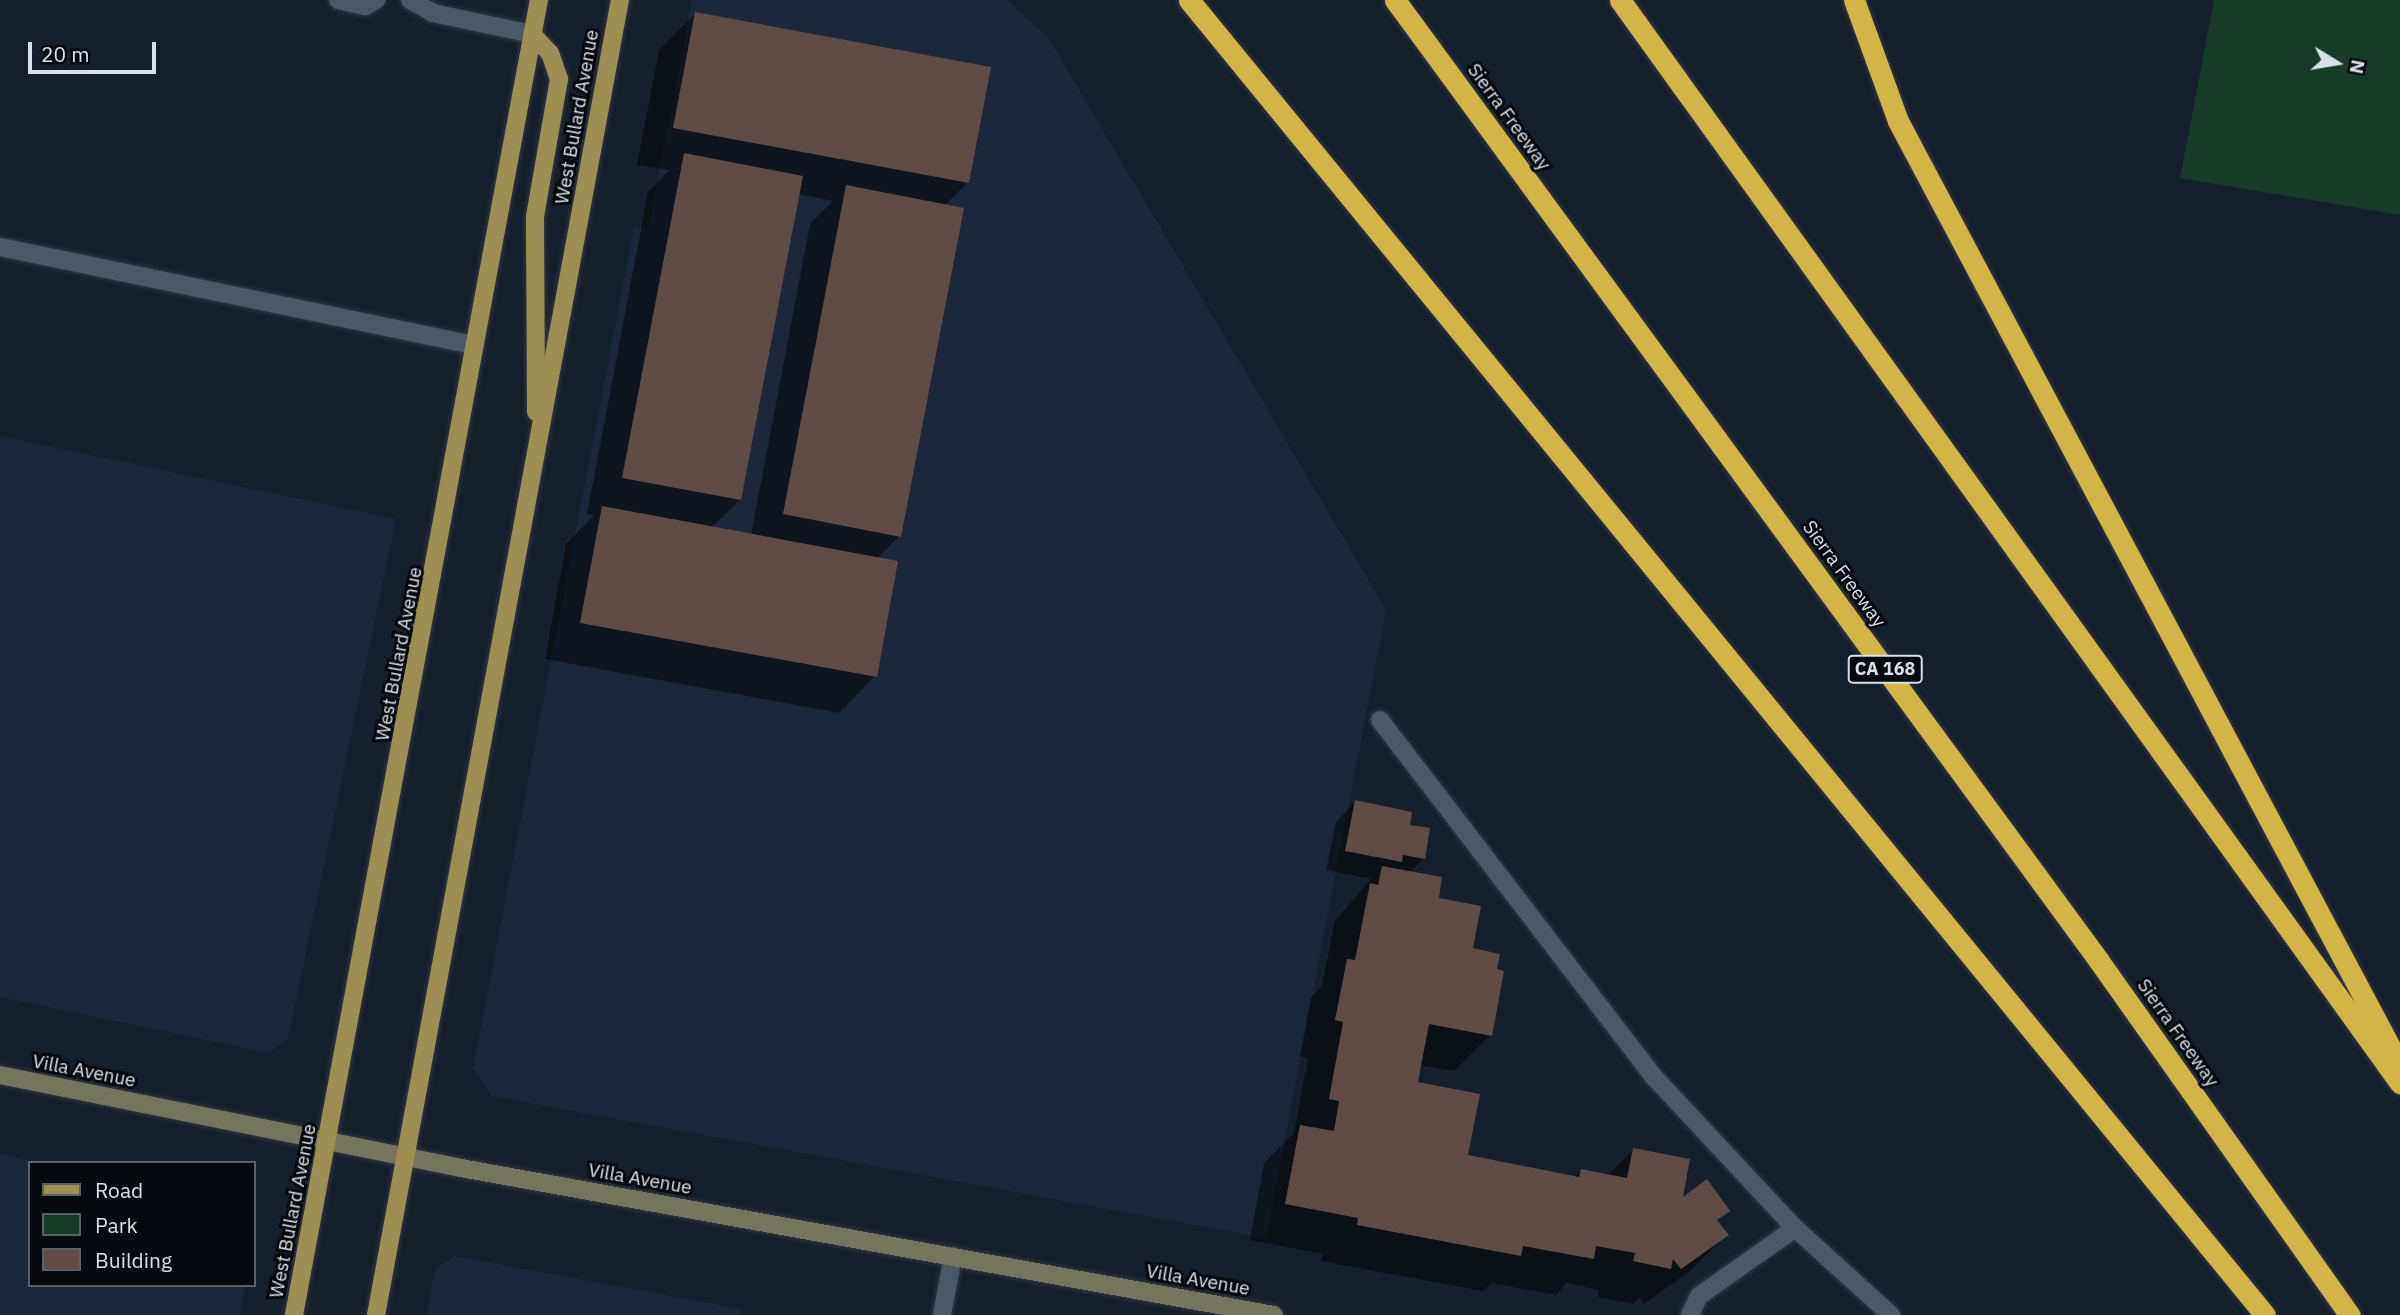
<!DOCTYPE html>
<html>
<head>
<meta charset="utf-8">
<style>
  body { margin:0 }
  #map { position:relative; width:2400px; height:1315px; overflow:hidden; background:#161f2c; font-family:"IBM Plex Sans",sans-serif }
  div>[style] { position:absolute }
  .built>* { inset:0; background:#1c283a }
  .green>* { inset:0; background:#173b29 }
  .shadow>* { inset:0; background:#0007 }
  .building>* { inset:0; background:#604c47 }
  .roads { filter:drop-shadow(0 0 2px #323843) drop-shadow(0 0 2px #323843) }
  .service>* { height:18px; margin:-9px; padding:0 9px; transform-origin:9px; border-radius:9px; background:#4d5867 }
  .minor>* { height:18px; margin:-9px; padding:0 9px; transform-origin:9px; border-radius:9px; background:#4d5867 }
  .secondary>* { height:18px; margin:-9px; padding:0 9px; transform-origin:9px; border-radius:9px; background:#75745d }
  .primary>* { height:18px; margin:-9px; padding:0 9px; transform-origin:9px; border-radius:9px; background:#9d8f54 }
  .motorway>* { height:21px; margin:-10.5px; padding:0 10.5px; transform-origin:10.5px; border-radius:10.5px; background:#d3b447 }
  span { translate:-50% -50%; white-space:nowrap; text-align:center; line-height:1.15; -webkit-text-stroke:6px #06090e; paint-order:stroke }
  .shield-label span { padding:2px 5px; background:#06090e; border:2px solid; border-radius:5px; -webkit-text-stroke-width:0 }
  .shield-label { font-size:18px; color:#dae0ea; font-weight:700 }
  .street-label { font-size:19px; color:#dae0ea }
  .legend { position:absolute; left:28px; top:1161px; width:228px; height:126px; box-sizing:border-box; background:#06090e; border:2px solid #5b5f66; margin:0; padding:9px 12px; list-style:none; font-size:21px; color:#dae0ea }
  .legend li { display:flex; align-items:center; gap:14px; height:35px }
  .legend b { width:35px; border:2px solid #5b5f66 }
  .north { position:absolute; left:2302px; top:28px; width:70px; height:70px; -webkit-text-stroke:5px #06090e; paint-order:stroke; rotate:101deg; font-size:19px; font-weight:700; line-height:28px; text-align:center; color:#dae0ea }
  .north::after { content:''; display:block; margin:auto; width:24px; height:32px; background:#dae0ea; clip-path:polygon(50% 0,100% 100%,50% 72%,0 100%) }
  .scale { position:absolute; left:28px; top:42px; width:128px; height:32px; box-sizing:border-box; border:4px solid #dae0ea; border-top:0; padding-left:9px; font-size:21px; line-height:24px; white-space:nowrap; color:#dae0ea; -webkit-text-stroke:5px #06090e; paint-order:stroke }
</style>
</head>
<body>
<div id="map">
  <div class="built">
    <div style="clip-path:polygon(692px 0,1008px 0,1049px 39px,1386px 610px,1266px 1238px,492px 1096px,473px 1069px,634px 227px,648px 230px)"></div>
    <div style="clip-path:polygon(0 436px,396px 519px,288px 1039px,269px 1053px,0 997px)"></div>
    <div style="clip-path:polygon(0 1154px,39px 1163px,30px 1163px,30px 1285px,245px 1285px,240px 1315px,0 1315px)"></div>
    <div style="clip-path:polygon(454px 1256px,742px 1309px,741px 1315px,426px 1315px,435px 1269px)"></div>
  </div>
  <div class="green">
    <div style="clip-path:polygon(2214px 0,2400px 0,2400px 215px,2180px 178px)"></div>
  </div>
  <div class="shadow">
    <div style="clip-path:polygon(evenodd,695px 14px,968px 182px,944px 206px,900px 536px,877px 558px,875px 676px,839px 713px,545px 659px,566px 544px,594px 515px,587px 514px,648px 192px,669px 170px,637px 165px,659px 50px,695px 14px,798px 194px,833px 201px,810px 224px,751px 535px,711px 528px,740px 500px,798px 194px)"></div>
    <div style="clip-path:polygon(1355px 802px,1408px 827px,1423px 859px,1409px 873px,1437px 899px,1471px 950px,1490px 1035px,1454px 1071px,1419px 1065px,1416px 1084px,1466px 1157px,1575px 1177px,1581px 1171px,1607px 1176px,1633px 1150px,1681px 1201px,1727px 1211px,1716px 1222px,1726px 1235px,1690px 1271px,1644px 1304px,1639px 1298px,1633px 1304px,1598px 1297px,1599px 1290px,1567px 1283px,1556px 1295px,1492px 1283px,1483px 1291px,1321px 1261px,1323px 1254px,1250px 1240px,1264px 1163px,1294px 1133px,1308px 1058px,1300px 1056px,1311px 997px,1322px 986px,1335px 921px,1371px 879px,1326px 870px,1336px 822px)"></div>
  </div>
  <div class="building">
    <div style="clip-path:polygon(695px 12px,991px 67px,969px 183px,673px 128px)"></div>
    <div style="clip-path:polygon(684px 153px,803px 176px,741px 500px,622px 478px)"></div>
    <div style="clip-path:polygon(846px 185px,964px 208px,901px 537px,783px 514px)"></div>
    <div style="clip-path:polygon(602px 506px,898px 561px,877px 677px,580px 623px)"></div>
    <div style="clip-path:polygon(1355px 800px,1412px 812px,1410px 825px,1430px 828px,1425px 859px,1403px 855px,1402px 862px,1345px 851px)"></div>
    <div style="clip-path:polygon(1382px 866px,1442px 877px,1439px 898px,1481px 906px,1473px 948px,1500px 954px,1497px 969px,1504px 971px,1492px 1036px,1429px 1024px,1418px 1082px,1480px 1094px,1468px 1155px,1579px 1177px,1581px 1169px,1627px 1178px,1633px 1148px,1690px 1159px,1683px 1197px,1707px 1179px,1730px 1211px,1717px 1220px,1729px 1235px,1681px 1269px,1673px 1259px,1671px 1269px,1633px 1261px,1635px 1253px,1596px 1246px,1594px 1259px,1523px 1246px,1521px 1256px,1357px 1225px,1358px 1218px,1285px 1204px,1300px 1125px,1334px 1131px,1339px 1101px,1329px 1099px,1343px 1022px,1335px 1020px,1347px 959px,1355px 960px,1370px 883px,1378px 885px)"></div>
  </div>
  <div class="roads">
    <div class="service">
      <div style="left:338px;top:0;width:28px;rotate:13deg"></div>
      <div style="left:365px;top:6px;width:13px;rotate:-29deg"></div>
      <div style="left:0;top:247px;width:485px;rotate:11.7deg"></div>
      <div style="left:1380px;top:720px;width:450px;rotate:52.5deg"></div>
      <div style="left:1654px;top:1077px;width:207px;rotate:47deg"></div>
      <div style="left:1690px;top:1315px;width:21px;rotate:-65deg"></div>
      <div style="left:1699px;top:1296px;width:118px;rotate:-35.3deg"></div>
      <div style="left:1795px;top:1228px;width:130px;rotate:42.2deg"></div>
    </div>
    <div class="minor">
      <div style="left:410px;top:0;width:26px;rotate:29deg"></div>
      <div style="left:433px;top:13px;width:101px;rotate:12deg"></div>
      <div style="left:942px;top:1315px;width:60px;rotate:-79.4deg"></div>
    </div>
    <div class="secondary">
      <div style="left:0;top:1075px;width:470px;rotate:11.4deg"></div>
      <div style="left:461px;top:1168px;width:826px;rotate:10.25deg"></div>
    </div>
    <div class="primary">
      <div style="left:532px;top:34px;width:26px;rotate:47deg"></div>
      <div style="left:550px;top:53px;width:28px;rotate:71deg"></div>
      <div style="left:559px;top:79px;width:140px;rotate:99.9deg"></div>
      <div style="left:535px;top:217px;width:195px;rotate:89.7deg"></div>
      <div style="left:294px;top:1315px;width:1338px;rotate:-79.45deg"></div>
      <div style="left:376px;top:1315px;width:1337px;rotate:-79.49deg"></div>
    </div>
    <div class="motorway">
      <div style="left:1189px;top:0;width:1699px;rotate:50.71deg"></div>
      <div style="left:1395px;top:0;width:1191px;rotate:53.77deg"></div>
      <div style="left:2099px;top:961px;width:434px;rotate:54.7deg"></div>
      <div style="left:1620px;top:0;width:1335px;rotate:54.24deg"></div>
      <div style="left:1854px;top:0;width:129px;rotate:70deg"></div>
      <div style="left:1898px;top:121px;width:1061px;rotate:62.01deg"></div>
    </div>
  </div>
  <div class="shield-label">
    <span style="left:1885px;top:669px">CA 168</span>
  </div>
  <div class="street-label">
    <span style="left:577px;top:117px;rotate:-80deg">West Bullard Avenue</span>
    <span style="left:1509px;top:117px;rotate:54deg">Sierra Freeway</span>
    <span style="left:1844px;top:574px;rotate:54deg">Sierra Freeway</span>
    <span style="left:399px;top:654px;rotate:-79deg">West Bullard Avenue</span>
    <span style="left:2178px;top:1033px;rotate:55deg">Sierra Freeway</span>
    <span style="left:84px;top:1071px;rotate:11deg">Villa Avenue</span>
    <span style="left:640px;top:1179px;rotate:10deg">Villa Avenue</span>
    <span style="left:293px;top:1211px;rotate:-79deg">West Bullard Avenue</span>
    <span style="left:1198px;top:1280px;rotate:10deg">Villa Avenue</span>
  </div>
  <ul class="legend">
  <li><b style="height:9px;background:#9d8f54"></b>Road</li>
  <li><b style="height:19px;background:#173b29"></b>Park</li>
  <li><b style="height:19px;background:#604c47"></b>Building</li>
  </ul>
  <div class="north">N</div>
  <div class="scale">20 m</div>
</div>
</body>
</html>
